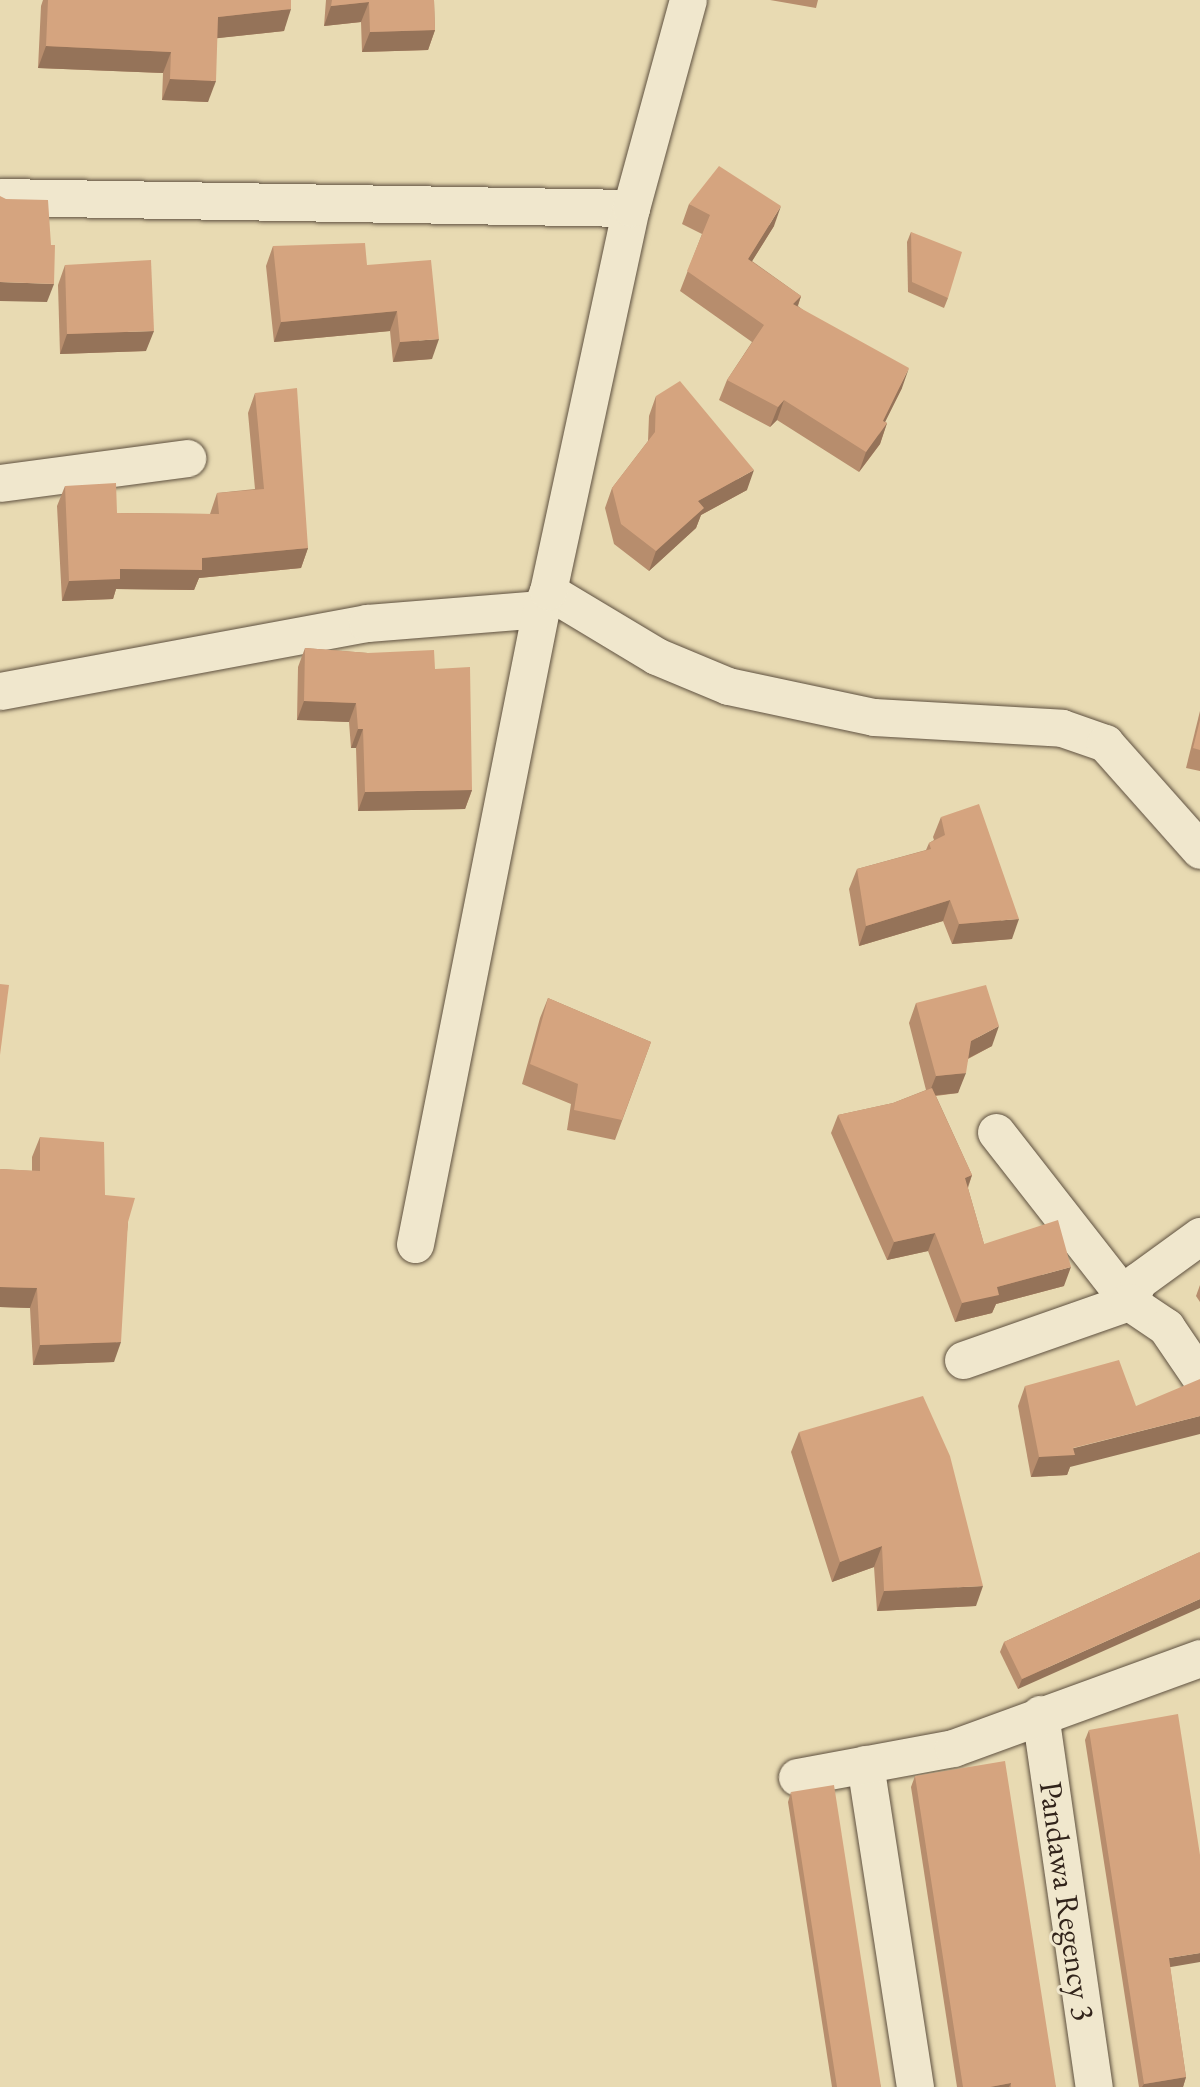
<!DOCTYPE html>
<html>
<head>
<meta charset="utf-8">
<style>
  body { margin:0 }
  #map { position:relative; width:1200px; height:2087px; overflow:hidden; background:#e8dab2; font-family:"EB Garamond",serif }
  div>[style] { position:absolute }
  .roads { filter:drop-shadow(0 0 2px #5f5140) drop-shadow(0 0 2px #5f5140) }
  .street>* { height:37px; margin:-18.5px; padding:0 18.5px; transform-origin:18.5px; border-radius:18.5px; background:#f0e7cd }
  .wall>* { inset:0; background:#b78d6d }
  .shaded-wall>* { inset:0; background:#957359 }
  .building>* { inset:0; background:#d5a47f }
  span { translate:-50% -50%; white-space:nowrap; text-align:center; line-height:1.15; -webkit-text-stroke:6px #f0e7cd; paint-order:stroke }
  .street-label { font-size:32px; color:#31231a }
</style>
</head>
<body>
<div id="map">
  <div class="roads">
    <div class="street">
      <div style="left:0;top:197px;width:631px;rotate:1deg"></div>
      <div style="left:0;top:483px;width:189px;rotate:-7.6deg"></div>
      <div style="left:548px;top:591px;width:126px;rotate:31deg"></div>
      <div style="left:656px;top:656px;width:78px;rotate:22.6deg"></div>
      <div style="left:728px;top:686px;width:149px;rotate:12deg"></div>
      <div style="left:874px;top:717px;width:188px;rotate:3.3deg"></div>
      <div style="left:1062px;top:728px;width:46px;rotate:19.2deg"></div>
      <div style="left:1105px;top:743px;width:143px;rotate:48.4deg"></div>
      <div style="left:0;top:691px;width:373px;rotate:-10.5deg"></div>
      <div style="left:367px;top:623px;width:175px;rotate:-4.6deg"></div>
      <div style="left:996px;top:1132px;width:216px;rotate:52deg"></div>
      <div style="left:1129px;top:1302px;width:23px;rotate:-67deg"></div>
      <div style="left:1138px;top:1281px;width:77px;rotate:-36deg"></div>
      <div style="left:415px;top:1244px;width:647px;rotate:-78.78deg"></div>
      <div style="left:541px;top:609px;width:19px;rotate:-69deg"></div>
      <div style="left:548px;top:591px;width:392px;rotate:-77.8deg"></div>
      <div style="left:631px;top:208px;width:216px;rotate:-74.7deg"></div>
      <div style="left:963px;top:1360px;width:176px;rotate:-19.3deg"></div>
      <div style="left:1129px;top:1302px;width:45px;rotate:34deg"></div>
      <div style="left:1166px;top:1327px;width:60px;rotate:55.8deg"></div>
      <div style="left:1040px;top:1714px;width:377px;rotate:81.8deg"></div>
      <div style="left:865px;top:1764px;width:327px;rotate:81.2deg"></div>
      <div style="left:797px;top:1777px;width:159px;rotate:-10.5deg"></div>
      <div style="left:953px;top:1748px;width:263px;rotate:-20deg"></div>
    </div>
  </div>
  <div class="wall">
    <div style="clip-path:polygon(43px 0,291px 0,284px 31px,217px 38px,208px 102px,162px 100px,163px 73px,38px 68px,41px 6px)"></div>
    <div style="clip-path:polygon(326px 0,434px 0,435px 30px,428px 50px,362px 52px,361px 22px,324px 26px)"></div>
    <div style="clip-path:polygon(770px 0,818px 0,816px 8px)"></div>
    <div style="clip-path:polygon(689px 204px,774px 226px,752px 261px,801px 296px,798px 306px,902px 388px,885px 422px,887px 423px,880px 444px,859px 472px,777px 420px,770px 427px,719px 400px,727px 380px,752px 342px,680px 291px,702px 234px,682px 224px)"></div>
    <div style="clip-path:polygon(911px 232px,948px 298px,944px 308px,908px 292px,907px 242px)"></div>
    <div style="clip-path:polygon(273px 246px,367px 265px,432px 359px,393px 362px,390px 331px,274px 342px,266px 266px)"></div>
    <div style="clip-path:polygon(65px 265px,146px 351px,60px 354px,58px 285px)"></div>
    <div style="clip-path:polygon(255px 393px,308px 548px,301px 568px,199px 578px,194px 590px,116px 589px,113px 599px,62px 601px,57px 506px,65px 486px,117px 513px,210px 514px,217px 493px,255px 489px,248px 413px)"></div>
    <div style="clip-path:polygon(656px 396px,747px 490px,701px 515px,696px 528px,649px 571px,614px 544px,605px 508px,612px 488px,648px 441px,649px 416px)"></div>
    <div style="clip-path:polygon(305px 648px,368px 653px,435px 669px,472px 790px,465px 809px,358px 811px,356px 748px,351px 748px,349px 722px,297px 720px,298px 667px)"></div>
    <div style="clip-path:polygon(1200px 711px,1200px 771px,1186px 768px)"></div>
    <div style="clip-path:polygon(941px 817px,1012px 939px,952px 944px,943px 921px,859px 946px,849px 889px,857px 869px,926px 850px,929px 843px,934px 840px,933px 837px)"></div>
    <div style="clip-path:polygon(548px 998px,651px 1042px,615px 1140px,567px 1130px,571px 1104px,522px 1084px,540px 1018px)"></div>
    <div style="clip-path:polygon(916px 1003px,992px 1046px,968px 1059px,958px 1093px,936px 1096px,972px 1175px,968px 1188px,984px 1244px,1064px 1286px,996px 1304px,992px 1313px,955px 1322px,928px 1251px,887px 1260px,831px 1133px,838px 1115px,893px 1103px,926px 1090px,909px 1023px)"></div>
    <div style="clip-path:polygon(40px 1137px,105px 1195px,128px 1222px,114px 1362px,33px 1365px,30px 1308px,0 1307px,0 1169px,32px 1171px,32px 1157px)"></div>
    <div style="clip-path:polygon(1200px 1285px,1200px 1302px,1196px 1296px)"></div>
    <div style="clip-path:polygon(1025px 1386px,1070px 1467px,1067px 1475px,1031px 1477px,1018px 1406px)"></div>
    <div style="clip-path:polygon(799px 1432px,976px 1606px,877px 1611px,874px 1567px,832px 1582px,791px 1452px)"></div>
    <div style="clip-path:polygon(1200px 1552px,1018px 1689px,1000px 1652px,1004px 1642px)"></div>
    <div style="clip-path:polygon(1089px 1730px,1170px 1967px,1186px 2077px,1183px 2087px,1139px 2087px,1085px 1740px)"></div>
    <div style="clip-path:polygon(915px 1776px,1056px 2087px,957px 2087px,911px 1787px)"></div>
    <div style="clip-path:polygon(791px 1792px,881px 2087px,832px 2087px,788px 1802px)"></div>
  </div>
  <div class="shaded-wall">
    <div style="clip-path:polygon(369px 2px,361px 22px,324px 26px,331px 6px)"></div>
    <div style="clip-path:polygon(291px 9px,284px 31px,210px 39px,218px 17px)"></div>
    <div style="clip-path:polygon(435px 30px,428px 50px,362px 52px,370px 32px)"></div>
    <div style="clip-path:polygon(46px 46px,171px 52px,163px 73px,38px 68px)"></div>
    <div style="clip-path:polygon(170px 79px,216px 81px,208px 102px,162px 100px)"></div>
    <div style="clip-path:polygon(781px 206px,774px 226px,741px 279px,748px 259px)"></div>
    <div style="clip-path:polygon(0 282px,54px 284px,47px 302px,0 301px)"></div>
    <div style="clip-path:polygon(801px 296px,794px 316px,793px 304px)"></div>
    <div style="clip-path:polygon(397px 311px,390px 331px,274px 342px,281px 322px)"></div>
    <div style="clip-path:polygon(154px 331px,146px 351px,60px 354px,67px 334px)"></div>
    <div style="clip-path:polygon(439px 339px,432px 359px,393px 362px,400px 342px)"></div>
    <div style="clip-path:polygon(909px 368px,902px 388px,878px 436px,887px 423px,880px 444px,859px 472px,866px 452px)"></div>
    <div style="clip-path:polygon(784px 400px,777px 420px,770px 427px,778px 407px)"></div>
    <div style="clip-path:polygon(754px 470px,747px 490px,701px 515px,696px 528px,649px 571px,656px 551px,698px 501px)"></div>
    <div style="clip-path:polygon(308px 548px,301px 568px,199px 578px,194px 590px,116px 589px,113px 599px,62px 601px,69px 581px,120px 569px,202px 558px)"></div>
    <div style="clip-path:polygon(304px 701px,356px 703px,349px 722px,297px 720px)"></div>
    <div style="clip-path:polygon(358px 729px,363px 729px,356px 748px,351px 748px)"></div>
    <div style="clip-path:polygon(472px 790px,465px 809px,358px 811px,365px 792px)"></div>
    <div style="clip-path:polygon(950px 900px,943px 921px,859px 946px,866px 926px)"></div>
    <div style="clip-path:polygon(1019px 919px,1012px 939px,952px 944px,959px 924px)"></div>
    <div style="clip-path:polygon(999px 1026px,992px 1046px,963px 1061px,971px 1041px)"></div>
    <div style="clip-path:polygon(966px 1073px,958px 1093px,928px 1096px,936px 1076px)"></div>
    <div style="clip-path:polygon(972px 1175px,965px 1194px,965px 1178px)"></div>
    <div style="clip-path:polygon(935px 1233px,928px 1251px,887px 1260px,894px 1242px)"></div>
    <div style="clip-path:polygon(1071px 1267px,1064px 1286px,996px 1304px,992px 1313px,955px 1322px,962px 1303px,997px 1287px)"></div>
    <div style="clip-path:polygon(0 1287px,37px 1288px,30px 1308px,0 1307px)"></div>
    <div style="clip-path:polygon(121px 1342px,114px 1362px,33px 1365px,40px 1345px)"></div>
    <div style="clip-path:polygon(1200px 1416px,1200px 1434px,1070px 1467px,1067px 1475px,1031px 1477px,1039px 1457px)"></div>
    <div style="clip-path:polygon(882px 1546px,874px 1567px,832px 1582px,840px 1562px)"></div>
    <div style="clip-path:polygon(983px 1586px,976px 1606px,877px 1611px,884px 1591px)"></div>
    <div style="clip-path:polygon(1200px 1599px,1200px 1608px,1018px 1689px,1022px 1679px)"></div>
    <div style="clip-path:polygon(1200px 1953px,1200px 1962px,1165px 1968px,1169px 1958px)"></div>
    <div style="clip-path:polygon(1186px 2077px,1183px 2087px,1142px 2087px,1144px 2084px)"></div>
    <div style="clip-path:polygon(1011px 2083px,1009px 2087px,990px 2087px)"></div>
  </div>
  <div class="building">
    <div style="clip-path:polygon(48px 0,291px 0,291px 9px,218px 17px,216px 81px,170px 79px,171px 52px,46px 46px)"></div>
    <div style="clip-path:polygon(332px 0,434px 0,435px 30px,370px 32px,369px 2px,331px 6px)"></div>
    <div style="clip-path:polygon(719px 166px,781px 206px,748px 259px,801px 296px,793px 304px,909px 368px,883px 421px,887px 423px,866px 452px,784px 400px,778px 407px,727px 380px,764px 325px,687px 271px,710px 215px,689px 204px)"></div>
    <div style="clip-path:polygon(0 196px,6px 199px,48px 200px,51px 245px,55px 245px,54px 284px,0 282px)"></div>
    <div style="clip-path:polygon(911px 232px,962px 252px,948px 298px,912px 282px)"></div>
    <div style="clip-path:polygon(365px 243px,367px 265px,431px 260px,439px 339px,400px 342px,397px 311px,281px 322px,273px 246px)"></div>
    <div style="clip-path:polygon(151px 260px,154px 331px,67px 334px,65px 265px)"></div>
    <div style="clip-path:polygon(680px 381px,754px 470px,698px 501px,704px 508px,656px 551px,621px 524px,612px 488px,655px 432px,656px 396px)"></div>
    <div style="clip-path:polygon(297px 388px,308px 548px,202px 558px,202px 570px,120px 569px,120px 579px,69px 581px,65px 486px,116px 483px,117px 513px,219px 514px,217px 493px,264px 489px,255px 393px)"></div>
    <div style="clip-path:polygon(305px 648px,368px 653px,434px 650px,435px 669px,470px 667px,472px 790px,365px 792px,363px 729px,358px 729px,356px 703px,304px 701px)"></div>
    <div style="clip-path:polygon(1200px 720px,1200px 750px,1193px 748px)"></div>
    <div style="clip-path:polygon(979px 804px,1019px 919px,959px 924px,950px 900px,866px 926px,857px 869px,931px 849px,929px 843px,945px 835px,941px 817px)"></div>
    <div style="clip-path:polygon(0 984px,9px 985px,0 1055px)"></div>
    <div style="clip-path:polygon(986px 985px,999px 1026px,971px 1041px,966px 1073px,936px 1076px,916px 1003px)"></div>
    <div style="clip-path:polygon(548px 998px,651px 1042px,622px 1120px,574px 1110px,578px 1084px,530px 1064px)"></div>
    <div style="clip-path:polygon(932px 1088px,972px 1175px,965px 1178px,984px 1244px,1058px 1220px,1071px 1267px,997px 1287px,999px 1295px,962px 1303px,935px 1233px,894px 1242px,838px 1115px,893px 1103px)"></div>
    <div style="clip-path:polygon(40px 1137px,104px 1142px,105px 1195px,135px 1198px,128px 1222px,121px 1342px,40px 1345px,37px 1288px,0 1287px,0 1169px,40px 1171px)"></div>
    <div style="clip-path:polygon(1119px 1360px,1136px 1406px,1200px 1379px,1200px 1416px,1073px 1448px,1075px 1455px,1039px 1457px,1025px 1386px)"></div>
    <div style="clip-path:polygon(923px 1396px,950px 1456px,983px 1586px,884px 1591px,882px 1546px,840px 1562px,799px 1432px)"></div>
    <div style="clip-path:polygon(1200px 1552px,1200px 1599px,1022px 1679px,1004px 1642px)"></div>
    <div style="clip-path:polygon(1178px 1714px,1200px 1855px,1200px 1953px,1169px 1958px,1186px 2077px,1144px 2084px,1089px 1730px)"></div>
    <div style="clip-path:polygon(1005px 1761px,1056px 2087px,1011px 2087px,1011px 2083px,990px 2087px,963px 2087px,915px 1776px)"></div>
    <div style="clip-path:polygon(834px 1785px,881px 2087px,837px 2087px,791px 1792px)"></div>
  </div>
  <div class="street-label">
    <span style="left:1067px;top:1901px;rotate:82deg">Pandawa Regency 3</span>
  </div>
</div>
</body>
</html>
